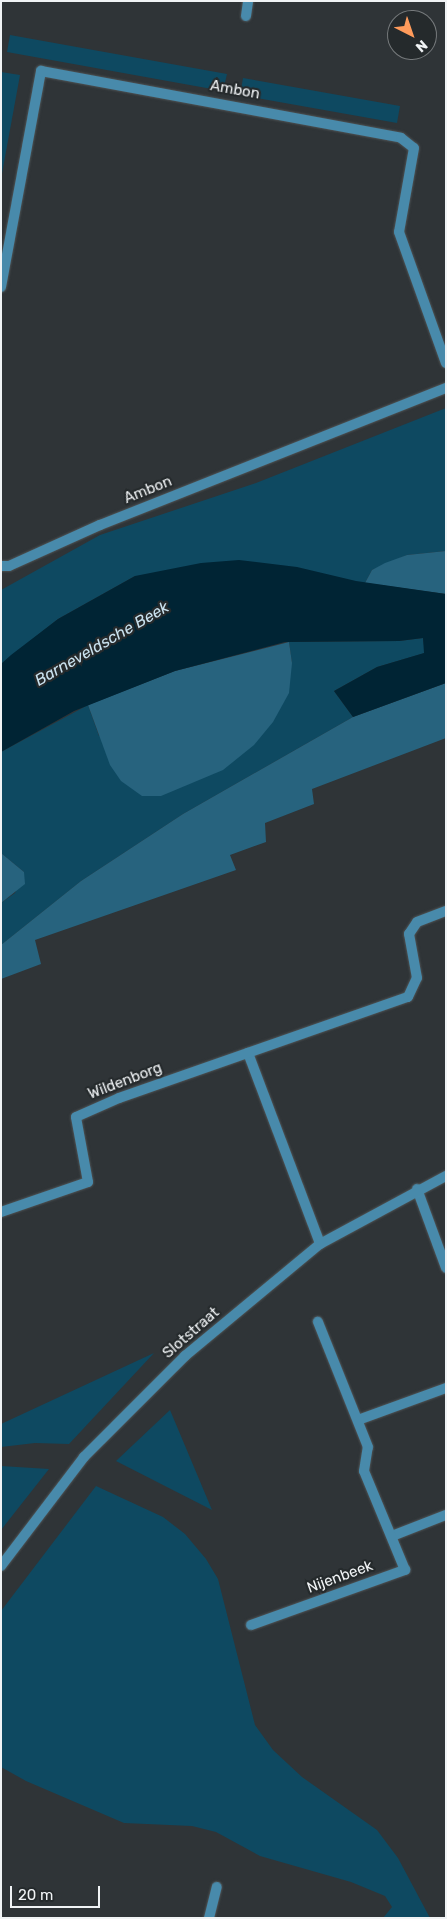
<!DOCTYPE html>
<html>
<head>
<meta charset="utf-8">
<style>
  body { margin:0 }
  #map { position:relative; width:447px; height:1919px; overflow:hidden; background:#2f3437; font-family:Rubik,sans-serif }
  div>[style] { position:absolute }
  .green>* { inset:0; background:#0e4961 }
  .forest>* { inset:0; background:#27637e }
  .water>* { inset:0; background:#002434 }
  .roads { filter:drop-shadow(0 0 1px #4e5355) drop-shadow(0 0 1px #4e5355) }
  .street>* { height:10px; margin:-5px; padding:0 5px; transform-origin:5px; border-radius:5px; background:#488aab }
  span { translate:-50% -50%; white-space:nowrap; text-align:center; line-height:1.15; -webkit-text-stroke:4.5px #252a2c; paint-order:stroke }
  .street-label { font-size:15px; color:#f0f3f5 }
  .water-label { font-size:16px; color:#cae2ef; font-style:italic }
  .frame { position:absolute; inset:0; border:2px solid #f0f3f5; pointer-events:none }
  .north { position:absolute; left:387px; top:10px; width:50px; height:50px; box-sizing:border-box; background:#252a2c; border:1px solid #767a7c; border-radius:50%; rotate:139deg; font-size:14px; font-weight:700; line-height:20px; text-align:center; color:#f0f3f5 }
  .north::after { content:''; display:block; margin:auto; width:18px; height:22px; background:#ff9b5b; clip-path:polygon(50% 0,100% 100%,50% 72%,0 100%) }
  .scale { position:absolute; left:10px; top:1886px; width:90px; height:22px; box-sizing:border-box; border:2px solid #f0f3f5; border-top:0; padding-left:6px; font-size:15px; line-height:18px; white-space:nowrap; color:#f0f3f5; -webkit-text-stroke:4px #252a2c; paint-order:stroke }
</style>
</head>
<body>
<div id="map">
  <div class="green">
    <div style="clip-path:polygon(10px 35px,227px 74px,223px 91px,7px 52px)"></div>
    <div style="clip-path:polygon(1px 72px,20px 75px,1px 179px)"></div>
    <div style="clip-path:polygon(243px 78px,400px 106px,397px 123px,240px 95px)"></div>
    <div style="clip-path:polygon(446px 408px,446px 551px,407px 555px,372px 570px,365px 583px,135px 576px,58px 619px,1px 664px,1px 590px,100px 535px,256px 483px)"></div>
    <div style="clip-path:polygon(423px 638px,425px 653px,377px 667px,334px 691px,353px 717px,183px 814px,81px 881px,1px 945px,1px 903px,15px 893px,24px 872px,1px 853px,1px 752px,88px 705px,99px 736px,292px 663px,289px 642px,399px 641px)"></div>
    <div style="clip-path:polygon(154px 1353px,69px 1444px,35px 1443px,1px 1447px,1px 1424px)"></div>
    <div style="clip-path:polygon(170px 1410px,212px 1510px,116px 1461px)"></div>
    <div style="clip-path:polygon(1px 1466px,49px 1469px,1px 1530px)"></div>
    <div style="clip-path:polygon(96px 1486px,163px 1517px,185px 1534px,206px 1559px,218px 1579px,255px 1725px,273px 1750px,302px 1777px,377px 1830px,398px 1858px,430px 1918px,383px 1918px,392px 1907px,385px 1896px,351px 1882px,260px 1856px,216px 1832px,192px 1826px,124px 1823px,26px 1781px,1px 1767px,1px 1611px)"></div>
  </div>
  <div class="forest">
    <div style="clip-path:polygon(446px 551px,446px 594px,365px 583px,372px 570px,385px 563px,407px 555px)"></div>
    <div style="clip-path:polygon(289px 642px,292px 663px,289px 693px,273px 722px,254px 745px,223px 770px,161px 796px,142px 796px,121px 781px,110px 765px,88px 705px,175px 671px)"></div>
    <div style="clip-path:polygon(446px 683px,446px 738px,312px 789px,314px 804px,265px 823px,266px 842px,230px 855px,236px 870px,35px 940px,41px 964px,1px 979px,1px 945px,81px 881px,183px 814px,353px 717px)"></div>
    <div style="clip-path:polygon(1px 853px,24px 872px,25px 884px,1px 903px)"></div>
  </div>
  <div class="water">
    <div style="clip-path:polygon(239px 560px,297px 567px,356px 581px,446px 594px,446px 683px,353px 717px,334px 691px,377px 667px,424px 653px,423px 638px,399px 641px,285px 642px,175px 671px,74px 711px,1px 752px,1px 664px,11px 655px,58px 619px,135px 576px,201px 563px)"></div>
  </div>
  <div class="roads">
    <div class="street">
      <div style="left:246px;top:16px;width:15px;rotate:-82deg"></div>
      <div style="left:1px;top:287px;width:220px;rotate:-79.5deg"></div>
      <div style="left:41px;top:71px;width:366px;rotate:10.5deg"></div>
      <div style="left:401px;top:138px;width:16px;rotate:38deg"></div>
      <div style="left:414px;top:148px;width:85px;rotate:100.1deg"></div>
      <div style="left:399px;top:232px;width:139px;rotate:70.3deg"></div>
      <div style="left:1px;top:566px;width:8px"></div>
      <div style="left:9px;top:566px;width:100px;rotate:-24.3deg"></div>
      <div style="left:100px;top:525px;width:372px;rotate:-21.6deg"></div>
      <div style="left:248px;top:1053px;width:204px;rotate:69.3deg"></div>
      <div style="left:417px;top:1189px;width:84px;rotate:69.8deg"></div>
      <div style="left:1px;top:1212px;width:92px;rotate:-19deg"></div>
      <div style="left:88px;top:1182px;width:66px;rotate:-100.5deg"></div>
      <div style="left:76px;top:1117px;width:47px;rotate:-23.8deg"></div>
      <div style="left:119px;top:1098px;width:306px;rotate:-19.3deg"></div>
      <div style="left:408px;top:997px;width:21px;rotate:-65deg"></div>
      <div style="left:417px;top:978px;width:45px;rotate:-100.3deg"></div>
      <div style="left:409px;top:934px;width:14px;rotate:-56deg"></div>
      <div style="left:417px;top:922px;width:31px;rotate:-21deg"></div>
      <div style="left:358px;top:1420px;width:94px;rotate:-20deg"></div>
      <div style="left:392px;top:1536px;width:58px;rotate:-21.3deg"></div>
      <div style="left:1px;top:1566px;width:137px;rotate:-52.7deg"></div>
      <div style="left:84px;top:1457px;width:143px;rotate:-45deg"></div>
      <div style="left:185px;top:1356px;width:175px;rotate:-39.7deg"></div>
      <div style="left:320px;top:1244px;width:143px;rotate:-28.4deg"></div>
      <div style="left:251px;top:1625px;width:164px;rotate:-19.7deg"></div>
      <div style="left:405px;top:1570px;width:107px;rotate:-112.5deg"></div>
      <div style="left:364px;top:1471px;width:24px;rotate:-81deg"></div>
      <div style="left:368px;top:1447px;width:135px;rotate:-111.8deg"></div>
      <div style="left:209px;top:1918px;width:32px;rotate:-76deg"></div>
    </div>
  </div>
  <div class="street-label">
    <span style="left:235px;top:90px;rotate:10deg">Ambon</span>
    <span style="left:148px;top:490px;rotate:-22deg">Ambon</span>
    <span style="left:125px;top:1081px;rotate:-21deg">Wildenborg</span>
    <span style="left:191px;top:1333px;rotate:-41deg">Slotstraat</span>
    <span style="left:340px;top:1577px;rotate:-20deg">Nijenbeek</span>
  </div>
  <div class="water-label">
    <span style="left:102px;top:644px;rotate:-30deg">Barneveldsche Beek</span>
  </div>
  <div class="frame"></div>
  <div class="north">N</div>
  <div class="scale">20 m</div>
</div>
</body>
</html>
